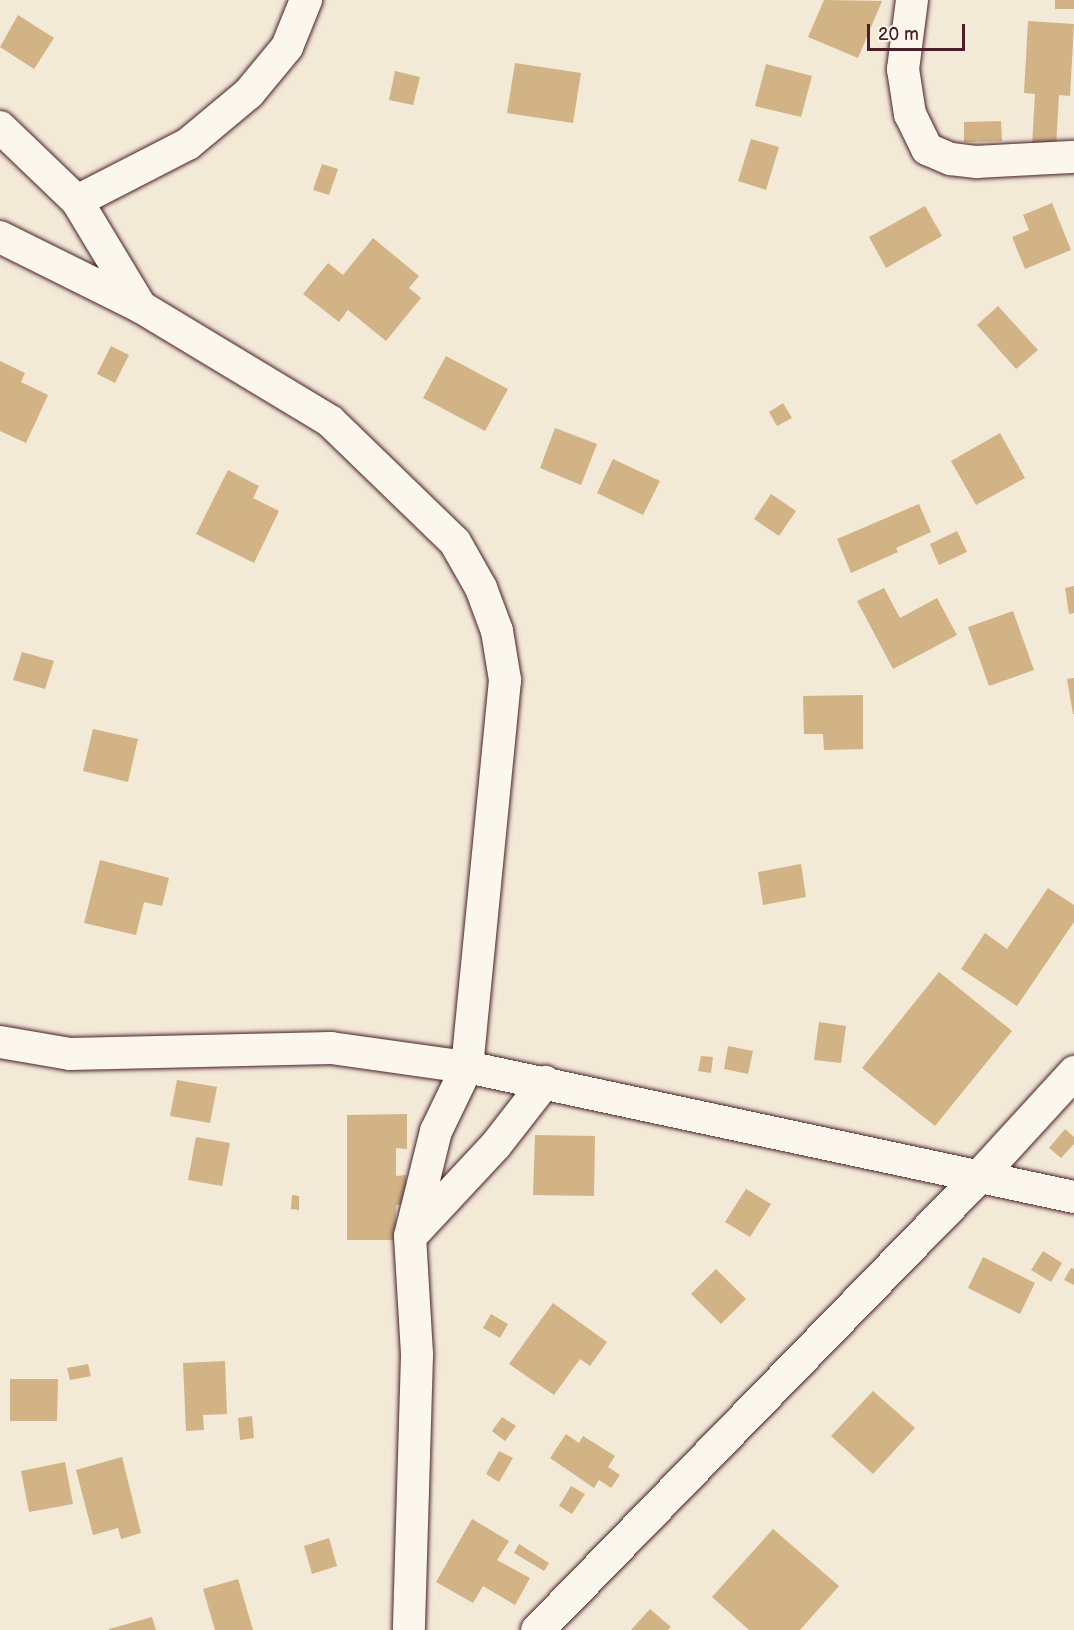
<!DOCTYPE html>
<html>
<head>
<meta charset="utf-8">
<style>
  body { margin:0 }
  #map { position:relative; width:1074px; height:1630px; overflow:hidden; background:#f3e9d7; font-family:"Balsamiq Sans",sans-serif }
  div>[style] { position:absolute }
  .building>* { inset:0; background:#d1b385 }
  .roads { filter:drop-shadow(0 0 2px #4a1f2b) drop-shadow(0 0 2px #4a1f2b) }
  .minor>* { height:32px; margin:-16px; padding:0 16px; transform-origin:16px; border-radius:16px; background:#fbf7ec }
  .tertiary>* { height:33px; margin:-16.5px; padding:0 16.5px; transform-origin:16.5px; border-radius:16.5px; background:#fbf7ec }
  span { translate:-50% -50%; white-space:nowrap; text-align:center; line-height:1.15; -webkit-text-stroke:5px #fbf7ec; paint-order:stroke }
  .scale { position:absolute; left:867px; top:24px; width:98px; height:27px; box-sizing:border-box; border:3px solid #4a1f2b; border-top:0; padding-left:8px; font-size:18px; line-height:21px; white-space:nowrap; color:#4a1f2b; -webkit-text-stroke:4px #fbf7ec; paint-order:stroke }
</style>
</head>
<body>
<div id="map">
  <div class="building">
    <div style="clip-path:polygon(824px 0,882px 1px,858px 58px,808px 37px)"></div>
    <div style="clip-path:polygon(1055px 0,1074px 0,1074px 9px,1055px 9px)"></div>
    <div style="clip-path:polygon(18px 15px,54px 38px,34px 69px,0 47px)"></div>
    <div style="clip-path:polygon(1028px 21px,1074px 24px,1070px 96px,1059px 95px,1056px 147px,1032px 146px,1035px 94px,1024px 93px)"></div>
    <div style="clip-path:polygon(515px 63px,581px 73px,573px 123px,507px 113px)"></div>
    <div style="clip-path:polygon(766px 64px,812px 76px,801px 117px,755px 106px)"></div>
    <div style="clip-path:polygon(395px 71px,420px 77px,413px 105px,389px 100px)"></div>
    <div style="clip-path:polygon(1001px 121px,1002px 141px,964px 142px,964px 122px)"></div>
    <div style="clip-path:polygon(751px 139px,779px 147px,766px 190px,738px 181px)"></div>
    <div style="clip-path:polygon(322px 164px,338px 169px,329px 195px,313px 190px)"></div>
    <div style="clip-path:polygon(1052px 203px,1071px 250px,1025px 269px,1012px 237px,1029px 230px,1023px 215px)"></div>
    <div style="clip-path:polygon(925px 206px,942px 236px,886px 268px,869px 237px)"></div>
    <div style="clip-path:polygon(373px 238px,419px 276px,409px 288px,421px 298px,386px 341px,348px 310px,339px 322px,303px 294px,328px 263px,343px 275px)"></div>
    <div style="clip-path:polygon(998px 306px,1038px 350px,1016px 369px,977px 325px)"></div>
    <div style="clip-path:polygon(111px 346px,129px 355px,115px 383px,97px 374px)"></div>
    <div style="clip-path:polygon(446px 356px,508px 389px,485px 431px,423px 398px)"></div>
    <div style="clip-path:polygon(0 361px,25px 373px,21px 382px,48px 395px,26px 443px,0 431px)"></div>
    <div style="clip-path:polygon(783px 403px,792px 418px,777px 426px,769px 412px)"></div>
    <div style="clip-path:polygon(555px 428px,597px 444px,581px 485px,540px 468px)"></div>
    <div style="clip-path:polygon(1000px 433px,1025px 478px,976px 505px,951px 461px)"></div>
    <div style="clip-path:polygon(613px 459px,660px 481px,643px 515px,597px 493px)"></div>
    <div style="clip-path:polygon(228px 470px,259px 486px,253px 498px,279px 511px,254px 563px,196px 534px)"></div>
    <div style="clip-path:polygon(771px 494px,796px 511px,779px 536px,754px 519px)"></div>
    <div style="clip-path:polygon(919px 504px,931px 532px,896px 548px,898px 552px,851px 573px,837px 539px)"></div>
    <div style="clip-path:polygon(957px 531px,967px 552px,939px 565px,930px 544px)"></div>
    <div style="clip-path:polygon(1074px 586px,1074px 613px,1069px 614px,1065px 588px)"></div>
    <div style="clip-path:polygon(884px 588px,900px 618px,937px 598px,957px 635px,893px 669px,857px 601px)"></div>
    <div style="clip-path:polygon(1013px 611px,1034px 670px,989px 686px,968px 627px)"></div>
    <div style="clip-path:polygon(22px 652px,54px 661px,45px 689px,13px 680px)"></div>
    <div style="clip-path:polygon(1074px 678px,1074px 714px,1073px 714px,1067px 679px)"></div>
    <div style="clip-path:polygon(863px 695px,863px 749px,824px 750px,823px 734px,804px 734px,803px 696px)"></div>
    <div style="clip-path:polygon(93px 729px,138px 739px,128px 782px,83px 771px)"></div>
    <div style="clip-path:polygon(100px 860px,169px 878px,162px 906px,144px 902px,136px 935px,84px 923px)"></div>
    <div style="clip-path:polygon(801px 864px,806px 897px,763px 905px,758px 872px)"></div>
    <div style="clip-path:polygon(1048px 888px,1074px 905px,1074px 922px,1017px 1006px,961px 969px,985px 933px,1007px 949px)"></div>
    <div style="clip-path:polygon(939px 972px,1012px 1031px,935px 1126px,862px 1068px)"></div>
    <div style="clip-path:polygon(819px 1022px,846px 1026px,841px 1063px,814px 1060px)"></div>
    <div style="clip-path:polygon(728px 1046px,753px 1051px,748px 1074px,724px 1069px)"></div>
    <div style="clip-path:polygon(701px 1056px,713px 1057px,711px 1073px,698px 1071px)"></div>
    <div style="clip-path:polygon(177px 1080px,217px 1087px,210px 1123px,170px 1116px)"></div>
    <div style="clip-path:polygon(407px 1114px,407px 1149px,396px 1148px,396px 1176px,406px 1175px,406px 1204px,396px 1205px,395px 1240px,347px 1240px,347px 1115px)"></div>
    <div style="clip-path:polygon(1065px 1129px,1074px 1137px,1074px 1144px,1061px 1158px,1049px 1148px)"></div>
    <div style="clip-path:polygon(535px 1135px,595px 1136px,594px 1196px,533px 1195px)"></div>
    <div style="clip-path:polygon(196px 1137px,230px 1143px,222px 1186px,188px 1180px)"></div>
    <div style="clip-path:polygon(746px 1189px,771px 1204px,750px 1237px,725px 1222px)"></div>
    <div style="clip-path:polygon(292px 1195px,299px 1196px,299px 1210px,291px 1209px)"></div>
    <div style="clip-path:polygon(1043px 1251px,1062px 1263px,1051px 1282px,1031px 1270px)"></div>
    <div style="clip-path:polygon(983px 1257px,1035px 1283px,1020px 1314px,968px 1288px)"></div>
    <div style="clip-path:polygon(1071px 1268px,1074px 1269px,1074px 1285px,1064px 1280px)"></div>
    <div style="clip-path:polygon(716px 1269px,746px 1299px,721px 1324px,691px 1294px)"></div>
    <div style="clip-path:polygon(553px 1303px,607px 1342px,590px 1366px,580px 1359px,554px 1395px,509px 1364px)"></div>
    <div style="clip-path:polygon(491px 1314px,508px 1324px,500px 1338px,483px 1328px)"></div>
    <div style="clip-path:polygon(225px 1361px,227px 1414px,203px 1415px,204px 1430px,186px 1431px,183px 1363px)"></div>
    <div style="clip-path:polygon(88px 1364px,91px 1376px,70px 1380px,67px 1368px)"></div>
    <div style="clip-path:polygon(10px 1379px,58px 1379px,57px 1421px,10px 1421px)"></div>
    <div style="clip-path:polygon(873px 1391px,915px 1428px,873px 1474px,831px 1436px)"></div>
    <div style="clip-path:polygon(252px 1416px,254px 1438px,240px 1440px,238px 1418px)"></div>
    <div style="clip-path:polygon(502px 1417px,516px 1426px,505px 1441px,492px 1431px)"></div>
    <div style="clip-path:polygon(566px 1434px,579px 1443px,583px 1436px,615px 1456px,608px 1467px,620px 1475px,611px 1488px,599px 1480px,594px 1488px,550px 1458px)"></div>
    <div style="clip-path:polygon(499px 1451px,513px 1458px,499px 1482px,486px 1474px)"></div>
    <div style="clip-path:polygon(122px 1457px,141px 1533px,121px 1539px,118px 1528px,93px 1535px,76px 1470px)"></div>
    <div style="clip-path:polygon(65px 1462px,73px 1504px,29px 1512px,21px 1471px)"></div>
    <div style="clip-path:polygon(571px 1486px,585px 1494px,572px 1514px,559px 1506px)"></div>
    <div style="clip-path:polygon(472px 1519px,509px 1541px,497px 1560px,530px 1578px,515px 1605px,483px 1586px,473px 1603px,436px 1582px)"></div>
    <div style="clip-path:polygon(773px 1529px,839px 1586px,800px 1630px,749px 1630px,712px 1597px)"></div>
    <div style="clip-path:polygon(329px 1538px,337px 1566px,312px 1574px,304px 1546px)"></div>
    <div style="clip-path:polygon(519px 1544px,549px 1563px,544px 1571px,514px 1553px)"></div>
    <div style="clip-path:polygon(238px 1579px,253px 1630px,215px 1630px,203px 1589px)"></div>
    <div style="clip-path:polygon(650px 1609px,671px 1627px,668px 1630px,631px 1630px)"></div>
    <div style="clip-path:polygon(152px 1617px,156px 1630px,109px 1630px,109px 1629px)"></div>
  </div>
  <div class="roads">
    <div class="minor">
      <div style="left:912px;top:0;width:70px;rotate:97.4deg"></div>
      <div style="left:903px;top:69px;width:46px;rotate:81.2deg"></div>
      <div style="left:910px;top:114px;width:39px;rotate:64deg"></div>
      <div style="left:927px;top:149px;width:26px;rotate:23deg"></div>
      <div style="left:951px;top:159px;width:26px;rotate:7deg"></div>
      <div style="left:977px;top:162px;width:97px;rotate:-3deg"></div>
      <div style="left:0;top:127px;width:107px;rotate:43.9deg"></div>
      <div style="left:77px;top:201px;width:124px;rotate:58.9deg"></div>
      <div style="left:77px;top:201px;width:125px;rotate:-27.2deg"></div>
      <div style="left:188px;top:144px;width:80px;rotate:-39.9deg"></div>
      <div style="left:249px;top:93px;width:60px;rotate:-50.4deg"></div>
      <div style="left:287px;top:47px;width:51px;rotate:-68deg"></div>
      <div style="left:0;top:237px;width:157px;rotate:26.4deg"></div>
      <div style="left:141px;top:307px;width:221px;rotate:31.1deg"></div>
      <div style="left:330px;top:421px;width:174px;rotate:44.1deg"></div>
      <div style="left:455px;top:542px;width:53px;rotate:60.5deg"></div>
      <div style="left:481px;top:588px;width:46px;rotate:69.6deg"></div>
      <div style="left:497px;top:631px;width:50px;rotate:80.7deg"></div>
      <div style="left:505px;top:680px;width:389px;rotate:95.6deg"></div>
      <div style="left:467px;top:1067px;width:621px;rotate:12.09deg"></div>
      <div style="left:0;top:1042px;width:71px;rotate:9.7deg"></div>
      <div style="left:70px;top:1054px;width:261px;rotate:-1.3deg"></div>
      <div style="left:331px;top:1048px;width:137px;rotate:8deg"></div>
      <div style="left:467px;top:1067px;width:71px;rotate:115.8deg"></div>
      <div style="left:436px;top:1131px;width:108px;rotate:103.9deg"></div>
      <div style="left:410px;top:1236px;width:119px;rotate:86.6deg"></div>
      <div style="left:417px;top:1355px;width:275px;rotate:91.7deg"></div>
      <div style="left:412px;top:1235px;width:123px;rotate:-47deg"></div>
      <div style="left:496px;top:1145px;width:80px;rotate:-52.1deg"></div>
    </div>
    <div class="tertiary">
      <div style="left:537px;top:1630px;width:631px;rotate:-45.77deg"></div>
      <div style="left:977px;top:1178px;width:144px;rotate:-47.5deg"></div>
    </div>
  </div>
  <div class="scale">20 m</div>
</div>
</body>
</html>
